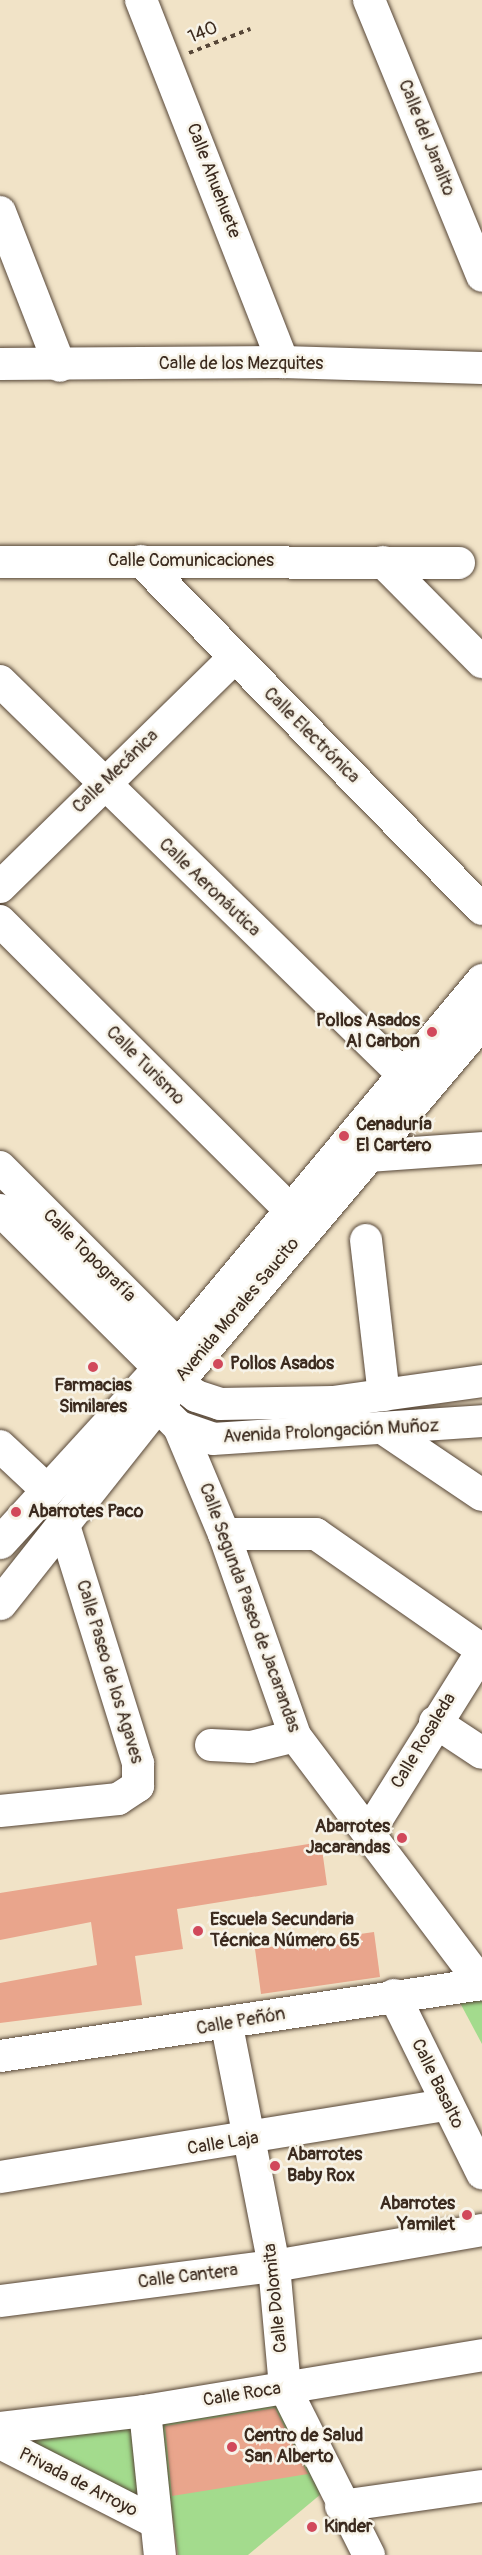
<!DOCTYPE html>
<html>
<head>
<meta charset="utf-8">
<style>
  body { margin:0 }
  #map { position:relative; width:482px; height:2555px; overflow:hidden; background:#f1e3c7; font-family:Pangolin,sans-serif }
  div>[style] { position:absolute }
  .green>* { inset:0; background:#a3db8d }
  .building>* { inset:0; background:#e9a58c }
  .path>* { height:4px; margin-top:-2px; transform-origin:0; background:repeating-linear-gradient(90deg,#564637 0 4.5px,transparent 0 9px) }
  .roads { filter:drop-shadow(0 0 2px #564637) drop-shadow(0 0 2px #564637) }
  .minor>* { height:32px; margin:-16px; padding:0 16px; transform-origin:16px; border-radius:16px; background:#fff }
  .major>* { height:33px; margin:-16.5px; padding:0 16.5px; transform-origin:16.5px; border-radius:16.5px; background:#fff }
  .dots>* { width:16px; height:16px; translate:-50% -50%; box-sizing:border-box; border:3px solid #f7f3e8; border-radius:50% }
  span { translate:-50% -50%; white-space:nowrap; text-align:center; line-height:1.15; -webkit-text-stroke:5px #f7f3e8; paint-order:stroke }
  .street-label { font-size:18px; color:#3b2a1e }
  .poi-label { font-size:18px; color:#3b2a1e; font-weight:700 }
  .right { translate:-100% -50%; text-align:right }
  .left { translate:0 -50%; text-align:left }
</style>
</head>
<body>
<div id="map">
  <div class="green">
    <div style="clip-path:polygon(482px 1991px,482px 2044px,458px 1999px)"></div>
    <div style="clip-path:polygon(281px 2404px,321px 2494px,248px 2555px,178px 2555px,159px 2421px)"></div>
    <div style="clip-path:polygon(133px 2425px,142px 2511px,7px 2444px)"></div>
  </div>
  <div class="building">
    <div style="clip-path:polygon(321px 1842px,327px 1885px,177px 1909px,183px 1949px,135px 1956px,142px 2005px,0 2023px,0 1983px,97px 1965px,91px 1922px,0 1940px,0 1893px)"></div>
    <div style="clip-path:polygon(374px 1932px,380px 1977px,261px 1994px,255px 1949px)"></div>
    <div style="clip-path:polygon(275px 2408px,308px 2474px,172px 2496px,165px 2426px)"></div>
  </div>
  <div class="path">
    <div style="left:189px;top:53px;width:66px;rotate:-21.5deg"></div>
  </div>
  <div class="roads">
    <div class="minor">
      <div style="left:141px;top:0;width:389px;rotate:68.6deg"></div>
      <div style="left:369px;top:0;width:298px;rotate:67.7deg"></div>
      <div style="left:0;top:212px;width:165px;rotate:68.7deg"></div>
      <div style="left:0;top:364px;width:283px;rotate:-0.4deg"></div>
      <div style="left:283px;top:362px;width:199px;rotate:1.7deg"></div>
      <div style="left:141px;top:561px;width:487px;rotate:45.6deg"></div>
      <div style="left:0;top:562px;width:459px;rotate:0.1deg"></div>
      <div style="left:383px;top:562px;width:141px;rotate:45.3deg"></div>
      <div style="left:0;top:681px;width:588px;rotate:44.31deg"></div>
      <div style="left:0;top:887px;width:327px;rotate:-44.4deg"></div>
      <div style="left:0;top:921px;width:409px;rotate:44.9deg"></div>
      <div style="left:370px;top:1156px;width:112px;rotate:-4.1deg"></div>
      <div style="left:0;top:1167px;width:252px;rotate:45deg"></div>
      <div style="left:178px;top:1345px;width:37px;rotate:92deg"></div>
      <div style="left:177px;top:1382px;width:24px;rotate:36deg"></div>
      <div style="left:196px;top:1396px;width:25px;rotate:18deg"></div>
      <div style="left:220px;top:1404px;width:113px;rotate:-1deg"></div>
      <div style="left:333px;top:1402px;width:150px;rotate:-8deg"></div>
      <div style="left:0;top:1210px;width:224px;rotate:44.8deg"></div>
      <div style="left:159px;top:1368px;width:37px;rotate:93deg"></div>
      <div style="left:157px;top:1405px;width:31px;rotate:45deg"></div>
      <div style="left:179px;top:1427px;width:36px;rotate:19deg"></div>
      <div style="left:213px;top:1439px;width:270px;rotate:-3.8deg"></div>
      <div style="left:366px;top:1240px;width:156px;rotate:83.4deg"></div>
      <div style="left:179px;top:1427px;width:116px;rotate:67.2deg"></div>
      <div style="left:224px;top:1534px;width:214px;rotate:70.6deg"></div>
      <div style="left:295px;top:1736px;width:311px;rotate:53deg"></div>
      <div style="left:384px;top:1429px;width:118px;rotate:34deg"></div>
      <div style="left:0;top:1446px;width:63px;rotate:43.1deg"></div>
      <div style="left:224px;top:1534px;width:92px"></div>
      <div style="left:316px;top:1534px;width:203px;rotate:34.9deg"></div>
      <div style="left:435px;top:1722px;width:56px;rotate:33.4deg"></div>
      <div style="left:211px;top:1745px;width:40px;rotate:2.9deg"></div>
      <div style="left:251px;top:1747px;width:45px;rotate:-14deg"></div>
      <div style="left:0;top:1811px;width:119px;rotate:-5.8deg"></div>
      <div style="left:118px;top:1799px;width:24px;rotate:-33deg"></div>
      <div style="left:138px;top:1786px;width:23px;rotate:-90deg"></div>
      <div style="left:138px;top:1763px;width:249px;rotate:-107.3deg"></div>
      <div style="left:369px;top:1832px;width:213px;rotate:-58deg"></div>
      <div style="left:394px;top:1995px;width:199px;rotate:63.7deg"></div>
      <div style="left:227px;top:2026px;width:245px;rotate:78.9deg"></div>
      <div style="left:274px;top:2266px;width:122px;rotate:84.8deg"></div>
      <div style="left:285px;top:2388px;width:187px;rotate:63.3deg"></div>
      <div style="left:0;top:2056px;width:487px;rotate:-8.5deg"></div>
      <div style="left:0;top:2177px;width:452px;rotate:-9.2deg"></div>
      <div style="left:0;top:2301px;width:276px;rotate:-7.3deg"></div>
      <div style="left:274px;top:2266px;width:211px;rotate:-9.8deg"></div>
      <div style="left:145px;top:2411px;width:145px;rotate:84.1deg"></div>
      <div style="left:0;top:2428px;width:146px;rotate:-6.7deg"></div>
      <div style="left:145px;top:2411px;width:342px;rotate:-9.4deg"></div>
      <div style="left:0;top:2443px;width:174px;rotate:27deg"></div>
      <div style="left:341px;top:2506px;width:142px;rotate:-8.1deg"></div>
    </div>
    <div class="major">
      <div style="left:0;top:1542px;width:236px;rotate:-47.6deg"></div>
      <div style="left:159px;top:1368px;width:505px;rotate:-50.22deg"></div>
      <div style="left:0;top:1603px;width:253px;rotate:-51.6deg"></div>
      <div style="left:157px;top:1405px;width:503px;rotate:-49.76deg"></div>
    </div>
  </div>
  <div class="dots">
    <div style="left:432px;top:1032px;background:#d1495b"></div>
    <div style="left:344px;top:1136px;background:#d1495b"></div>
    <div style="left:218px;top:1364px;background:#d1495b"></div>
    <div style="left:93px;top:1367px;background:#d1495b"></div>
    <div style="left:16px;top:1512px;background:#d1495b"></div>
    <div style="left:402px;top:1838px;background:#d1495b"></div>
    <div style="left:198px;top:1931px;background:#d1495b"></div>
    <div style="left:275px;top:2166px;background:#d1495b"></div>
    <div style="left:467px;top:2215px;background:#d1495b"></div>
    <div style="left:232px;top:2447px;background:#d1495b"></div>
    <div style="left:312px;top:2527px;background:#d1495b"></div>
  </div>
  <div class="street-label">
    <span style="left:203px;top:33px;rotate:-22deg">140</span>
    <span style="left:426px;top:138px;rotate:68deg">Calle del Jaralito</span>
    <span style="left:213px;top:181px;rotate:69deg">Calle Ahuehuete</span>
    <span style="left:241px;top:364px">Calle de los Mezquites</span>
    <span style="left:191px;top:561px">Calle Comunicaciones</span>
    <span style="left:311px;top:736px;rotate:45deg">Calle Electrónica</span>
    <span style="left:116px;top:772px;rotate:-44deg">Calle Mecánica</span>
    <span style="left:209px;top:888px;rotate:44deg">Calle Aeronáutica</span>
    <span style="left:145px;top:1066px;rotate:45deg">Calle Turismo</span>
    <span style="left:89px;top:1256px;rotate:45deg">Calle Topografía</span>
    <span style="left:238px;top:1310px;rotate:-50deg">Avenida Morales Saucito</span>
    <span style="left:331px;top:1432px;rotate:-3deg">Avenida Prolongación Muñoz</span>
    <span style="left:249px;top:1608px;rotate:70deg">Calle Segunda Paseo de Jacarandas</span>
    <span style="left:109px;top:1672px;rotate:73deg">Calle Paseo de los Agaves</span>
    <span style="left:424px;top:1741px;rotate:-59deg">Calle Rosaleda</span>
    <span style="left:241px;top:2022px;rotate:-10deg">Calle Peñón</span>
    <span style="left:437px;top:2084px;rotate:64deg">Calle Basalto</span>
    <span style="left:223px;top:2144px;rotate:-9deg">Calle Laja</span>
    <span style="left:188px;top:2277px;rotate:-7deg">Calle Cantera</span>
    <span style="left:276px;top:2298px;rotate:-96deg">Calle Dolomita</span>
    <span style="left:242px;top:2395px;rotate:-9deg">Calle Roca</span>
    <span style="left:78px;top:2483px;rotate:27deg">Privada de Arroyo</span>
  </div>
  <div class="poi-label">
    <span class="right" style="left:420px;top:1032px">Pollos Asados<br>Al Carbon</span>
    <span class="left" style="left:356px;top:1136px">Cenaduría<br>El Cartero</span>
    <span class="left" style="left:230px;top:1364px">Pollos Asados</span>
    <span style="left:93px;top:1397px">Farmacias<br>Similares</span>
    <span class="left" style="left:28px;top:1512px">Abarrotes Paco</span>
    <span class="right" style="left:390px;top:1838px">Abarrotes<br>Jacarandas</span>
    <span class="left" style="left:210px;top:1931px">Escuela Secundaria<br>Técnica Número 65</span>
    <span class="left" style="left:287px;top:2166px">Abarrotes<br>Baby Rox</span>
    <span class="right" style="left:455px;top:2215px">Abarrotes<br>Yamilet</span>
    <span class="left" style="left:244px;top:2447px">Centro de Salud<br>San Alberto</span>
    <span class="left" style="left:324px;top:2527px">Kinder</span>
  </div>
</div>
</body>
</html>
